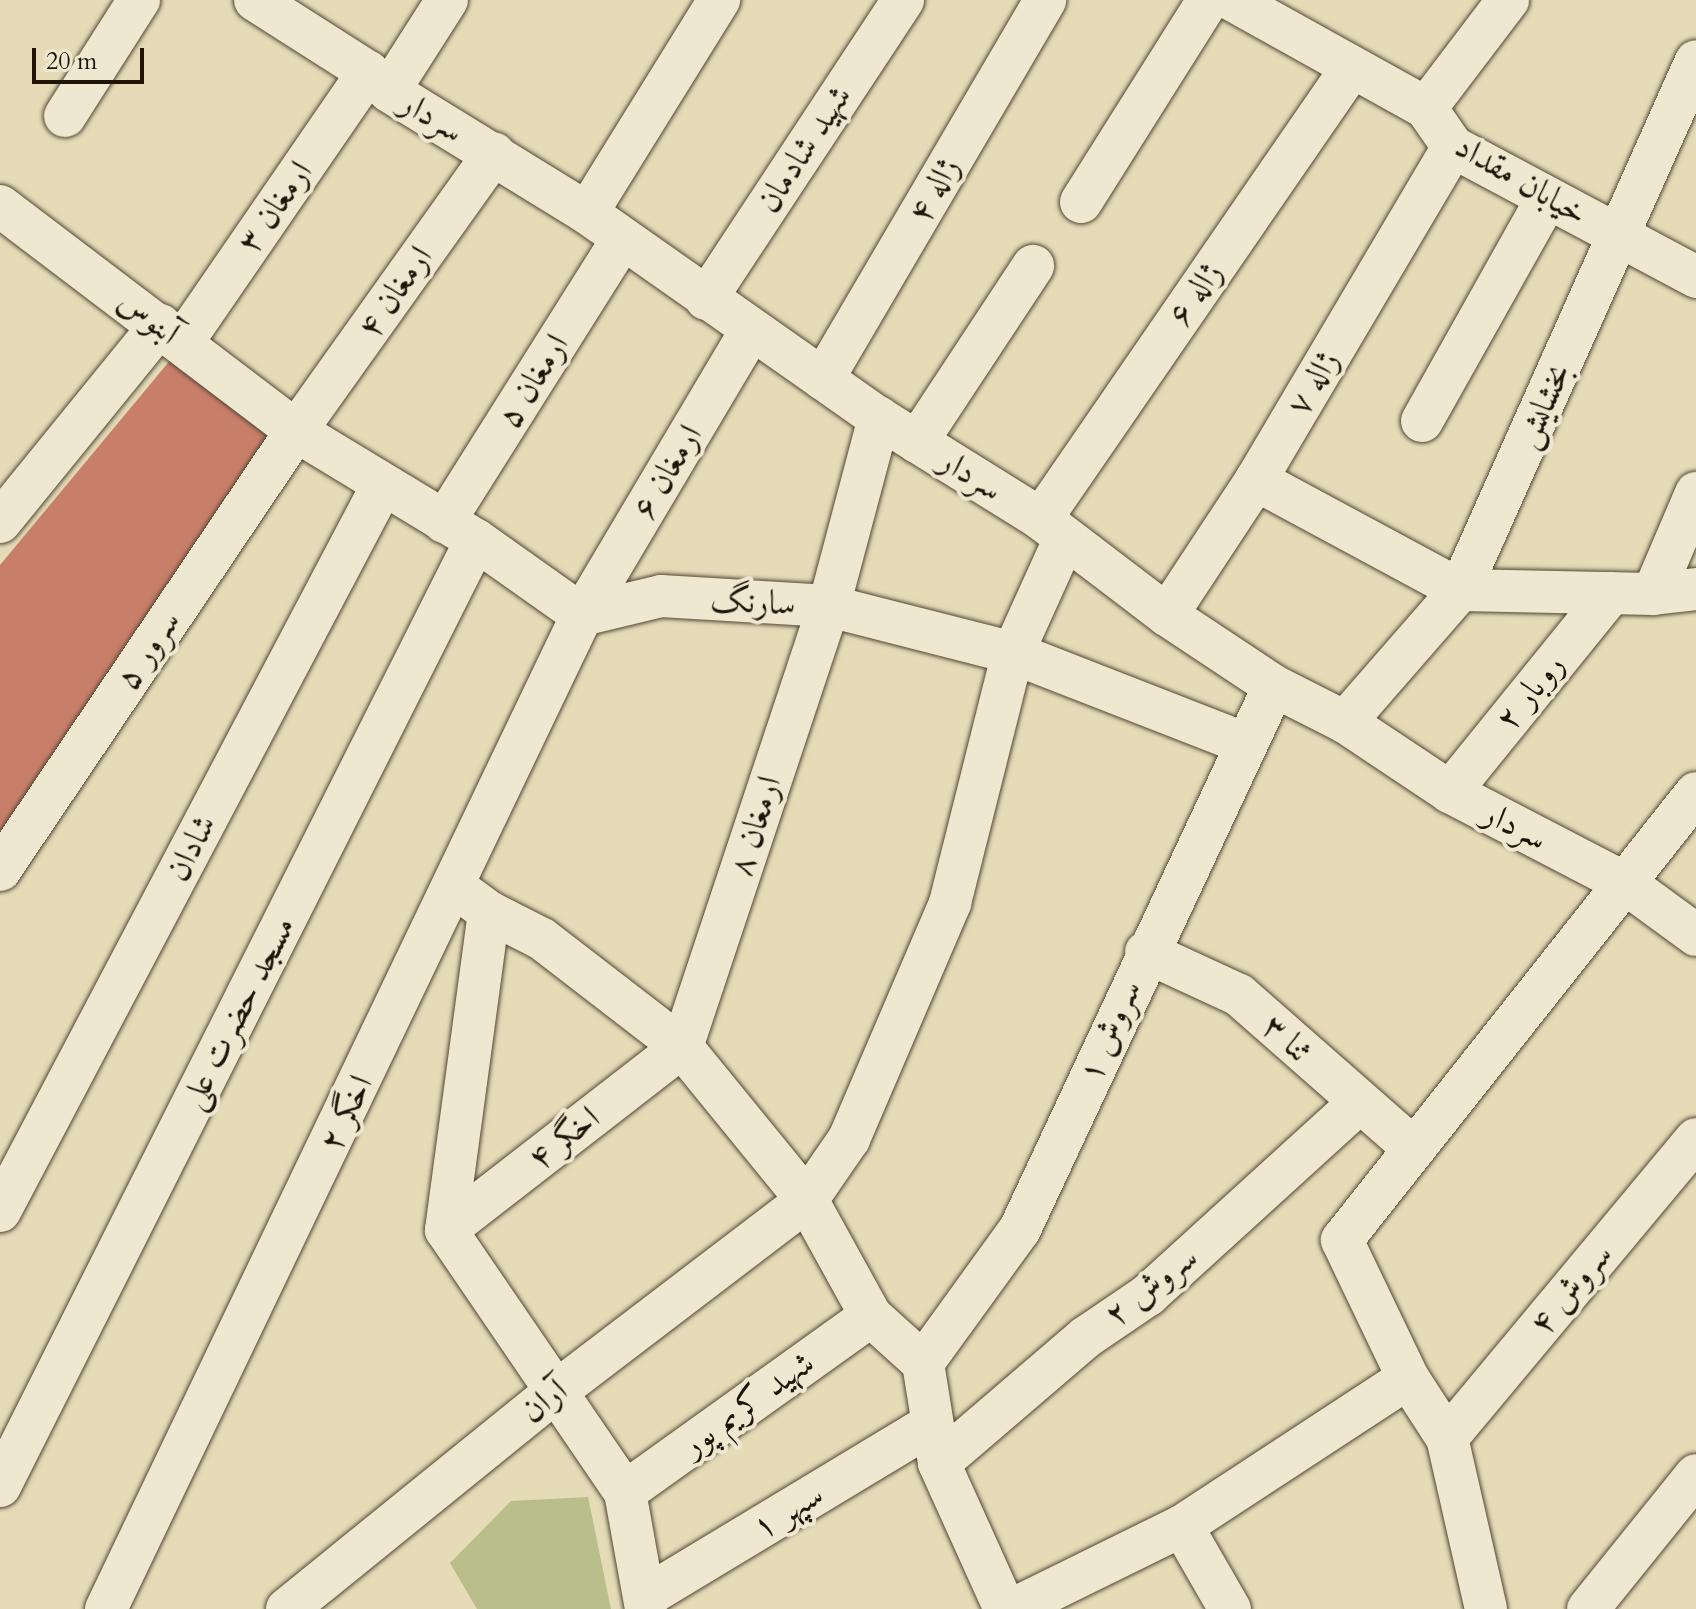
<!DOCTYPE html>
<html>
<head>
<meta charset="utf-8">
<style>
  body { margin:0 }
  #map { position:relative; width:1696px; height:1609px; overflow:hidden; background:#e5dbb7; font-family:Cardo,Amiri,serif }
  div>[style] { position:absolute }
  .green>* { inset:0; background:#babe8b }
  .building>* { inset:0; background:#c87f6a }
  .roads { filter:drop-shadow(0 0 2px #514634) drop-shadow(0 0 2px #514634) }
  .street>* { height:42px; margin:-21px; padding:0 21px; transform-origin:21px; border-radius:21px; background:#eee8d0 }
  span { translate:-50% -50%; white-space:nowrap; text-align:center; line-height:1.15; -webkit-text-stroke:8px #eee8d0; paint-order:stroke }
  .street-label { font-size:34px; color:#201408 }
  .scale { position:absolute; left:32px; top:48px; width:112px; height:36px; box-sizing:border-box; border:4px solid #201408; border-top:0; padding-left:10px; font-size:24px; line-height:28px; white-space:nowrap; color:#201408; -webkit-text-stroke:6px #eee8d0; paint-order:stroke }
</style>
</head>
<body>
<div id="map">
  <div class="green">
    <div style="clip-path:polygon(588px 1497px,611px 1609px,477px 1609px,450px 1563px,511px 1501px)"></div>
  </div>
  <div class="building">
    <div style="clip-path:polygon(172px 358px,276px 431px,0 839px,0 565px)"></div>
  </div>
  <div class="roads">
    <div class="street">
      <div style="left:255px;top:0;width:134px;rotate:32.5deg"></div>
      <div style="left:368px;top:72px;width:28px;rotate:42deg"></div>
      <div style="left:389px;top:91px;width:233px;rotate:31.6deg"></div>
      <div style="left:587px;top:213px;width:357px;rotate:35.1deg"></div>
      <div style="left:879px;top:418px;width:191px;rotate:31.9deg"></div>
      <div style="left:1041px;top:519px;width:158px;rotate:37.3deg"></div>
      <div style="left:1167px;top:615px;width:128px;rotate:33.6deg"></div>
      <div style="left:1274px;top:686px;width:80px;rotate:26.9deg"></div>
      <div style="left:1345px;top:722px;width:126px;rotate:33.7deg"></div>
      <div style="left:1450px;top:792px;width:197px;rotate:27.5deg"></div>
      <div style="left:1625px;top:883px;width:88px;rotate:36.2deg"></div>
      <div style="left:1232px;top:0;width:222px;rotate:29.1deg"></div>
      <div style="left:1426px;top:108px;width:47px;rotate:55.3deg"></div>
      <div style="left:1453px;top:147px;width:276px;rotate:28.1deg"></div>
      <div style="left:389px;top:91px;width:108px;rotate:-57.5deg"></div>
      <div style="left:1426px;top:108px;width:136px;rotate:-52.8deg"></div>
      <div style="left:65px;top:116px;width:138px;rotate:-57.5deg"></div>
      <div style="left:1081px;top:202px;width:239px;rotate:-57.8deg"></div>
      <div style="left:0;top:206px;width:372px;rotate:37.2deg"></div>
      <div style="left:296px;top:431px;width:210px;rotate:31.2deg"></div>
      <div style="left:476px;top:540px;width:130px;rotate:35.3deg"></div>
      <div style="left:582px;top:615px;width:81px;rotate:-13.5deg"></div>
      <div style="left:661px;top:596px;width:168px;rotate:3.4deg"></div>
      <div style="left:829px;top:606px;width:190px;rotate:14.3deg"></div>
      <div style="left:1013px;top:653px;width:248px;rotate:21.3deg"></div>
      <div style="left:587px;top:213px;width:251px;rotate:-58.2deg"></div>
      <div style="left:706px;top:299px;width:358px;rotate:-56.6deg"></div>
      <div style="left:182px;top:343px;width:329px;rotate:-55.5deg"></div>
      <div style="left:823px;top:379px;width:439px;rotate:-59.6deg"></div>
      <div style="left:1422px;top:421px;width:253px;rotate:-60.7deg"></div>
      <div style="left:917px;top:442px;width:211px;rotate:-56.6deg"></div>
      <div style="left:1256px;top:480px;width:232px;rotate:28.3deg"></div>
      <div style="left:1460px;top:590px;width:193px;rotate:1.2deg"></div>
      <div style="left:1653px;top:594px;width:43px;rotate:-6.6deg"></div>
      <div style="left:1041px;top:519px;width:545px;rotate:-55.46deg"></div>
      <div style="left:0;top:522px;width:254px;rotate:-50.9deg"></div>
      <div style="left:444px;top:522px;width:334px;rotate:-57.8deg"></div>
      <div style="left:1653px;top:594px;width:110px;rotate:-66.9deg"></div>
      <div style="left:1167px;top:615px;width:162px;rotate:-56.6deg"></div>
      <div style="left:1256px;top:480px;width:387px;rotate:-59.4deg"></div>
      <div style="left:1345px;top:722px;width:175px;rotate:-48.9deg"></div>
      <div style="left:1460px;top:590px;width:579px;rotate:-65.96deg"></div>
      <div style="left:1450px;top:792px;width:256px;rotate:-51deg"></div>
      <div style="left:0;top:870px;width:529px;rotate:-56.01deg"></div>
      <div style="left:296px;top:431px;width:341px;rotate:-54.5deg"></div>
      <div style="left:455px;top:887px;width:42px;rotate:36.3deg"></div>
      <div style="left:489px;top:912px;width:59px;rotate:27deg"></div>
      <div style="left:542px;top:939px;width:177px;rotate:37.6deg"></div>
      <div style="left:682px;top:1047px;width:198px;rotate:50.8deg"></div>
      <div style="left:807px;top:1200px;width:132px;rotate:61.1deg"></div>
      <div style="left:871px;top:1316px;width:70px;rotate:42.1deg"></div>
      <div style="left:923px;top:1363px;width:101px;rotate:80.9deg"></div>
      <div style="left:939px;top:1463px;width:160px;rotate:65.7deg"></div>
      <div style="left:489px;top:912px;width:321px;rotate:97.7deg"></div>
      <div style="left:446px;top:1230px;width:317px;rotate:55.7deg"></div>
      <div style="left:625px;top:1492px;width:119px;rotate:79.8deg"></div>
      <div style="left:1146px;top:952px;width:102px;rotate:24.8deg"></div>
      <div style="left:1239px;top:995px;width:233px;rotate:41.3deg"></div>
      <div style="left:682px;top:1047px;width:465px;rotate:-71.6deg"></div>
      <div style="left:829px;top:606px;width:195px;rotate:-75.1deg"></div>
      <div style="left:0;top:1211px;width:819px;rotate:-62.22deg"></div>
      <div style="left:446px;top:1230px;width:299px;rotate:-37.8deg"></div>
      <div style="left:923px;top:1363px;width:165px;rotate:-54.1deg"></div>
      <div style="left:1020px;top:1229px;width:599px;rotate:-64.93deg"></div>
      <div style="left:1447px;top:1438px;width:389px;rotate:-50.2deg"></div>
      <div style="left:939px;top:1463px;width:194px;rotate:-40.6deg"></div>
      <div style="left:1086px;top:1337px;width:75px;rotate:-34.1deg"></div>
      <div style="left:1148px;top:1295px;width:285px;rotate:-42.3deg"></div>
      <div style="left:0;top:1486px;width:1059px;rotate:-63.29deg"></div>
      <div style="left:625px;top:1492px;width:302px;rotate:-35.6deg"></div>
      <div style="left:1182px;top:1526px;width:96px;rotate:60deg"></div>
      <div style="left:645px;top:1597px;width:333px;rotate:-31.1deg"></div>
      <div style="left:106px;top:1609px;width:1102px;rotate:-64.41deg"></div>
      <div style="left:582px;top:615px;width:331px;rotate:-59.3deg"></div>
      <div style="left:287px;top:1609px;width:343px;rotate:-39deg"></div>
      <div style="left:554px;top:1393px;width:318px;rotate:-37.3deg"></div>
      <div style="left:807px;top:1200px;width:74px;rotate:-55.5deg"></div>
      <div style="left:849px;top:1139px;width:257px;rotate:-66.8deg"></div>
      <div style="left:950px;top:903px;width:258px;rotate:-75.9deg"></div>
      <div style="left:1013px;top:653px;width:126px;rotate:-65.7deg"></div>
      <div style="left:1013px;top:1609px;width:188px;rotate:-26.2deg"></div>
      <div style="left:1182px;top:1526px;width:270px;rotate:-33.2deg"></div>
      <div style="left:1486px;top:1609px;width:175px;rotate:-102.8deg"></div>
      <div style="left:1447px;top:1438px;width:72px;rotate:-123deg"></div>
      <div style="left:1408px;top:1378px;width:153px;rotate:-115.6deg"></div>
      <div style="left:1342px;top:1240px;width:570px;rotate:-51.62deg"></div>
      <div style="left:1588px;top:1609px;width:172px;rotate:-51.1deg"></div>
    </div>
  </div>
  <div class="street-label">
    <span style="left:432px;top:117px;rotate:31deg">سردار</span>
    <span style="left:804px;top:149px;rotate:-57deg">شهید شادمان</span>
    <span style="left:1521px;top:180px;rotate:30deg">خیابان مقداد</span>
    <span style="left:934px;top:190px;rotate:-60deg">ژاله ۴</span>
    <span style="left:275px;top:207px;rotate:-55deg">ارمغان ۳</span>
    <span style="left:395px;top:292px;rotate:-55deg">ارمغان ۴</span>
    <span style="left:1195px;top:294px;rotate:-55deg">ژاله ۶</span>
    <span style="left:149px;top:317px;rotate:38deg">آبنوس</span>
    <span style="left:533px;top:381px;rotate:-58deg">ارمغان ۵</span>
    <span style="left:1313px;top:383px;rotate:-59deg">ژاله ۷</span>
    <span style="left:1543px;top:406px;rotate:-66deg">بخشایش</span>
    <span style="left:667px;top:472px;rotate:-59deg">ارمغان ۶</span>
    <span style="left:971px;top:475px;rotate:32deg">سردار</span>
    <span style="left:753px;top:602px;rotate:3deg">سارنگ</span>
    <span style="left:148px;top:650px;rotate:-56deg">سرور ۵</span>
    <span style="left:1530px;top:692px;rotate:-51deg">روبار ۲</span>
    <span style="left:755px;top:826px;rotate:-72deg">ارمغان ۸</span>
    <span style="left:1515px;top:826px;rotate:27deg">سردار</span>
    <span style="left:191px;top:848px;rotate:-62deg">شادان</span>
    <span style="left:238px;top:1013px;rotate:-63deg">مسجد حضرت علی</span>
    <span style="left:1110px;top:1031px;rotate:-66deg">سروش ۱</span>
    <span style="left:1287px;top:1039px;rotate:42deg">ثنا ۳</span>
    <span style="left:346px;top:1113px;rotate:-64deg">اخگر ۲</span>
    <span style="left:564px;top:1138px;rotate:-38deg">اخگر ۴</span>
    <span style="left:1151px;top:1286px;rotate:-38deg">سروش ۲</span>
    <span style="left:1571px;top:1289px;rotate:-50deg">سروش ۴</span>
    <span style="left:544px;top:1401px;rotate:-38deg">آران</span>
    <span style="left:748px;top:1404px;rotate:-36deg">شهید کریم پور</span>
    <span style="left:788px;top:1511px;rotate:-31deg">سپهر ۱</span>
  </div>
  <div class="scale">20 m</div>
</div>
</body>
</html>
